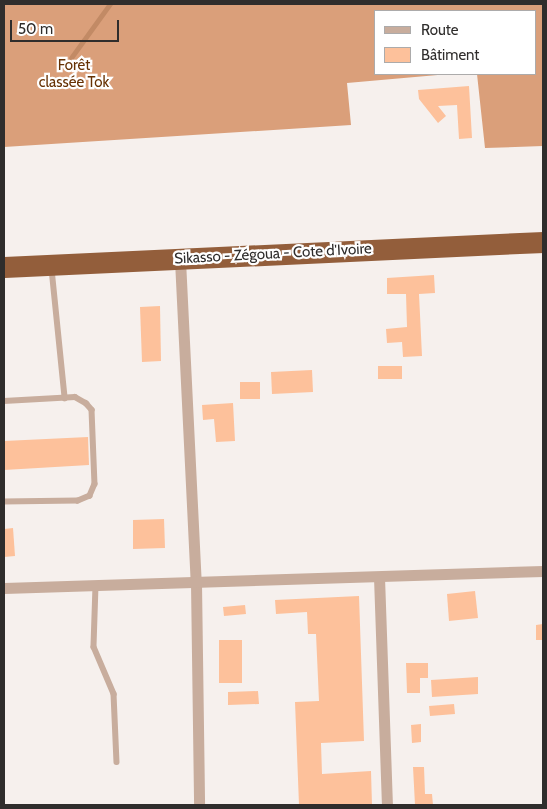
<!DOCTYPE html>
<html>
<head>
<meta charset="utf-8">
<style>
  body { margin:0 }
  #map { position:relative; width:547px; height:809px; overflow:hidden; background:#f6f0ed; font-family:Cabin,sans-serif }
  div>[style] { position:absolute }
  .forest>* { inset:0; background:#da9f7a }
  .stream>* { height:4.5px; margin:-2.25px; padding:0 2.25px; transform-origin:2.25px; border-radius:2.25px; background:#c28a65 }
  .building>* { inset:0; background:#fdc19b }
  .lane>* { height:5.5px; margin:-2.75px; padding:0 2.75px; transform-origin:2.75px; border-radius:2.75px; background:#c8ad9d }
  .street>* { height:11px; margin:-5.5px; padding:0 5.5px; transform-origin:5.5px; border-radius:5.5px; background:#c8ad9d }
  .highway>* { height:21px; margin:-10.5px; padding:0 10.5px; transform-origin:10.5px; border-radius:10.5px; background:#935e3b }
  span { translate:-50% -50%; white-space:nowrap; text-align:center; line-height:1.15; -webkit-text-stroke:4.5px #fff; paint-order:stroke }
  .park-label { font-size:15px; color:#663103 }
  .street-label { font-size:15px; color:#2f2d2c }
  .frame { position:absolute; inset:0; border:5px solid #2f2d2c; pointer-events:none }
  .legend { position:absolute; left:374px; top:10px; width:162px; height:65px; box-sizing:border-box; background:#fff; border:1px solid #acabab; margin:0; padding:6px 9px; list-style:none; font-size:15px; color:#2f2d2c }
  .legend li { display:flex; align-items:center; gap:10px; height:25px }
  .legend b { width:25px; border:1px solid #acabab }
  .scale { position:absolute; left:10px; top:20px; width:109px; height:22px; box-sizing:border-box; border:2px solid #2f2d2c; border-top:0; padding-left:6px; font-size:15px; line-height:18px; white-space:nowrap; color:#2f2d2c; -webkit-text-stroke:4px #fff; paint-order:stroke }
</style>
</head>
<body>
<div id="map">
  <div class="forest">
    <div style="clip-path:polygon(4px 4px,543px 4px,543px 146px,485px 148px,477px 74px,536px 74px,536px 11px,376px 11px,376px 74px,449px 74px,347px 83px,351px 125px,4px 147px)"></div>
  </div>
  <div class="stream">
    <div style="left:71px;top:58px;width:67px;rotate:-54.2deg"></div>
  </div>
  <div class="building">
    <div style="clip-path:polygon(469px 86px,472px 138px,459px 139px,457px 105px,438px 106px,446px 116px,438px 123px,419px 99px,418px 90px)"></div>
    <div style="clip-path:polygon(434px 275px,435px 293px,419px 294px,422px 356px,403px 357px,402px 342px,387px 343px,386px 329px,407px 327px,406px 294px,387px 294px,387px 278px)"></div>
    <div style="clip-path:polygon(160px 306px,161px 361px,142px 362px,140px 307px)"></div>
    <div style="clip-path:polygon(378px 366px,402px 366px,402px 379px,378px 379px)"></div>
    <div style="clip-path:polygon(312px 370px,313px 392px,272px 394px,271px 372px)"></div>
    <div style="clip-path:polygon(240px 382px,260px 382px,260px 399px,240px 399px)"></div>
    <div style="clip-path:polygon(233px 403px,235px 441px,216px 442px,214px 419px,203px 420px,202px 405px)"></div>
    <div style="clip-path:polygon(88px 437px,89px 465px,4px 470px,4px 441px)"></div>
    <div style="clip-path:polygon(164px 519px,165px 548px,133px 549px,133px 520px)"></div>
    <div style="clip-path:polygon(13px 528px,15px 556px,4px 557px,4px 529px)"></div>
    <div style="clip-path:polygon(475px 591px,478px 618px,449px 621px,447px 594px)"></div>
    <div style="clip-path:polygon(359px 596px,364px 741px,321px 743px,322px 774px,371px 771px,372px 805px,299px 805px,295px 702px,319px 701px,316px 634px,308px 634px,307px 612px,276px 614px,275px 600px)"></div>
    <div style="clip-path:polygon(245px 605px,246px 614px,224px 616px,223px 607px)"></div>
    <div style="clip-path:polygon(543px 624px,543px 640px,536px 640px,536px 625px)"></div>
    <div style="clip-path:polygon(219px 640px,242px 640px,242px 683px,219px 683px)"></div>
    <div style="clip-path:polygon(406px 663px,428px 663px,428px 678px,420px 678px,420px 693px,407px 693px)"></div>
    <div style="clip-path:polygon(478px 677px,478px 694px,432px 697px,431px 680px)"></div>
    <div style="clip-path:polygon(258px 691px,259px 704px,228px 705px,228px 692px)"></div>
    <div style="clip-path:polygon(454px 704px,455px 714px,430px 716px,429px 706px)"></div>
    <div style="clip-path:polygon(421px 724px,421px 742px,412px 743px,411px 725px)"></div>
    <div style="clip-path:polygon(413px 767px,424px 767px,425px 794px,432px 794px,433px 805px,415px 805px)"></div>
  </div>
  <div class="lane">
    <div style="left:52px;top:269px;width:130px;rotate:84.2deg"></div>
    <div style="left:4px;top:401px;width:71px;rotate:-3.2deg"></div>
    <div style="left:75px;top:397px;width:13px;rotate:29deg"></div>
    <div style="left:86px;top:403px;width:9px;rotate:49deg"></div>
    <div style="left:92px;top:410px;width:74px;rotate:87.7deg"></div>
    <div style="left:95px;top:484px;width:13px;rotate:113deg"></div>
    <div style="left:90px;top:496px;width:13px;rotate:157deg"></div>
    <div style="left:78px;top:501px;width:74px;rotate:179.2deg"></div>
    <div style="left:96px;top:586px;width:61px;rotate:91.9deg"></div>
    <div style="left:94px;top:647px;width:51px;rotate:66.9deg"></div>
    <div style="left:114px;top:694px;width:68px;rotate:87.5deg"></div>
  </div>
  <div class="street">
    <div style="left:180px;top:260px;width:323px;rotate:87.2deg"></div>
    <div style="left:196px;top:583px;width:222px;rotate:89.2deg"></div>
    <div style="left:379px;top:577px;width:228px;rotate:88deg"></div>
    <div style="left:4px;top:588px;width:539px;rotate:-1.81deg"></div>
  </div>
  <div class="highway">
    <div style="left:4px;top:267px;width:540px;rotate:-2.66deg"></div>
  </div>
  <div class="park-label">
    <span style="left:74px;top:74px">Forêt<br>classée Tok</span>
  </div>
  <div class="street-label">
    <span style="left:273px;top:254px;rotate:-3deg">Sikasso - Zégoua - Cote d'Ivoire</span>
  </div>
  <div class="frame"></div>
  <ul class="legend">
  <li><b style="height:6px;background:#c8ad9d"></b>Route</li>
  <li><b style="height:14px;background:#fdc19b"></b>Bâtiment</li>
  </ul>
  <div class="scale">50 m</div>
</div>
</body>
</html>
